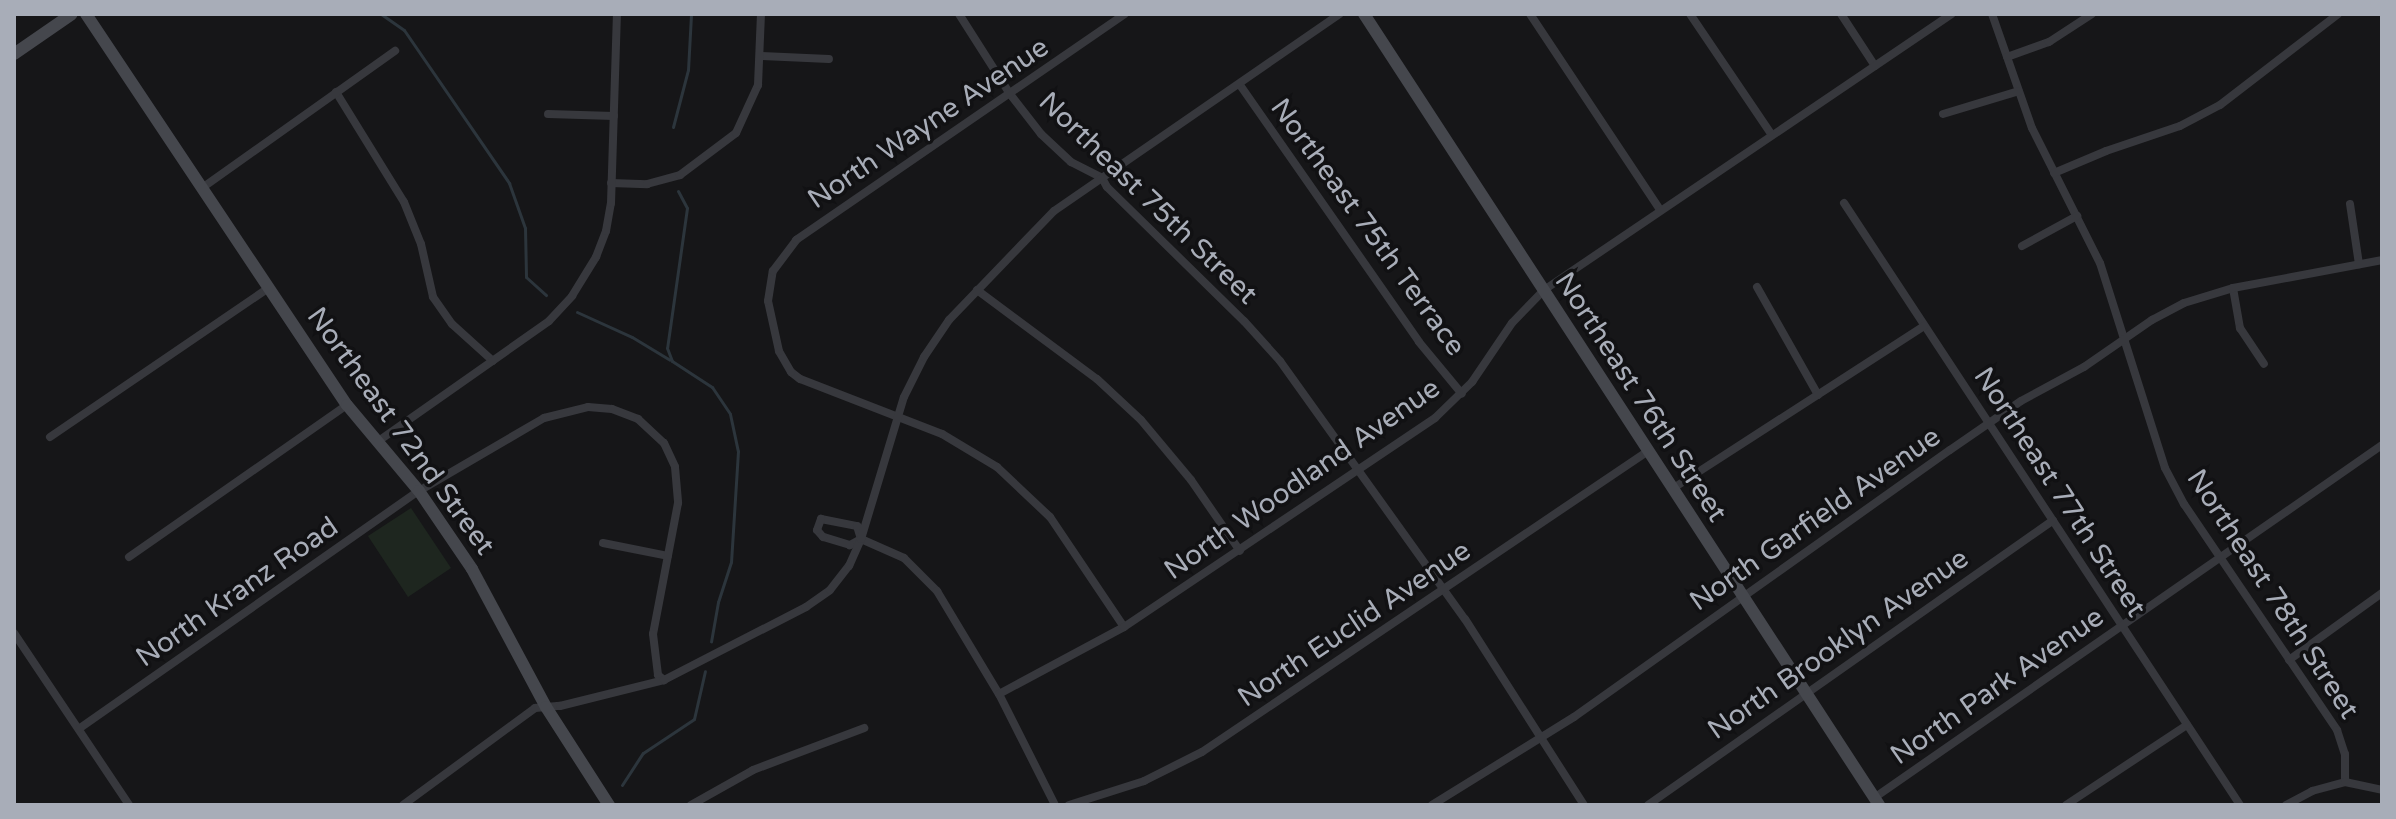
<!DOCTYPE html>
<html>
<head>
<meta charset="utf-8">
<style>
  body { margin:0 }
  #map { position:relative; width:2396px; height:819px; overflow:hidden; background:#161618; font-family:"Varela Round",sans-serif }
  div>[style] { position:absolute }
  .green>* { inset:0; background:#1e261f }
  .stream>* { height:3px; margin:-1.5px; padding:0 1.5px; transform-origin:1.5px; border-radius:1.5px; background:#2c353c }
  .street>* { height:8px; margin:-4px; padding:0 4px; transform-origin:4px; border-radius:4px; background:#37383d }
  .secondary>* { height:12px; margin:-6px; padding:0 6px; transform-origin:6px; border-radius:6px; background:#45474d }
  span { translate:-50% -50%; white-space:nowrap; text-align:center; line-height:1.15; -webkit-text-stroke:7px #111113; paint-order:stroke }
  .street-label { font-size:28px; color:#a8adb8 }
  .frame { position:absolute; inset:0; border:16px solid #a8adb8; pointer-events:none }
</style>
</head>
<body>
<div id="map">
  <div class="green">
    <div style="clip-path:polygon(411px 508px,451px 568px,408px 597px,368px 536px)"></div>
  </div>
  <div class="stream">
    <div style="left:381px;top:14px;width:28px;rotate:35deg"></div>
    <div style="left:404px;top:30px;width:186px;rotate:55.5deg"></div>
    <div style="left:509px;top:183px;width:48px;rotate:70.4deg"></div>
    <div style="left:525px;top:228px;width:49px;rotate:88.8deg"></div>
    <div style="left:526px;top:277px;width:27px;rotate:42deg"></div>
    <div style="left:673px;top:127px;width:59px;rotate:-75.3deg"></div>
    <div style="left:688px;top:70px;width:56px;rotate:-86.9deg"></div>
    <div style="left:678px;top:191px;width:19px;rotate:62deg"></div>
    <div style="left:687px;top:208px;width:141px;rotate:98.1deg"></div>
    <div style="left:667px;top:348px;width:14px;rotate:69deg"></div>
    <div style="left:672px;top:361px;width:48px;rotate:33deg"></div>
    <div style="left:712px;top:387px;width:32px;rotate:56deg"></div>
    <div style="left:730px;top:414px;width:38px;rotate:78deg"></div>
    <div style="left:738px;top:451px;width:111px;rotate:93.6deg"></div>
    <div style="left:731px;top:562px;width:42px;rotate:108deg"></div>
    <div style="left:718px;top:602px;width:40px;rotate:100deg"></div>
    <div style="left:577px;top:312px;width:60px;rotate:24.4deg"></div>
    <div style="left:632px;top:337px;width:44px;rotate:31.2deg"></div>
    <div style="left:622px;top:785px;width:38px;rotate:-57deg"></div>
    <div style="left:643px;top:753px;width:61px;rotate:-33.7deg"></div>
    <div style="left:694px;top:719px;width:49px;rotate:-77.1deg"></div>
  </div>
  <div class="street">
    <div style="left:959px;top:14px;width:95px;rotate:57.5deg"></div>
    <div style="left:1010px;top:94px;width:51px;rotate:52.2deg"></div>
    <div style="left:1041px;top:134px;width:41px;rotate:43deg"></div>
    <div style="left:1071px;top:162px;width:35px;rotate:27deg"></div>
    <div style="left:1102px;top:178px;width:10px;rotate:61deg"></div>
    <div style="left:1107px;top:187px;width:192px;rotate:44.4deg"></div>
    <div style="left:1244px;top:321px;width:54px;rotate:48deg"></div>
    <div style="left:1280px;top:361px;width:317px;rotate:54.4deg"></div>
    <div style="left:1465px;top:619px;width:221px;rotate:57.4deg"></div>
    <div style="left:1530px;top:14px;width:235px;rotate:56.4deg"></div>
    <div style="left:1690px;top:14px;width:146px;rotate:55.9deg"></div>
    <div style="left:1841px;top:14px;width:62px;rotate:56.8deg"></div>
    <div style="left:1992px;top:14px;width:121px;rotate:70.7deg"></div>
    <div style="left:2032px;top:128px;width:151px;rotate:63.3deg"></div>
    <div style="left:2100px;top:263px;width:215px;rotate:72.4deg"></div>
    <div style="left:2165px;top:468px;width:41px;rotate:62.2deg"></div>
    <div style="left:2184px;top:504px;width:273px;rotate:55.9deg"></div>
    <div style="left:2337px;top:730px;width:25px;rotate:72deg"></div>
    <div style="left:2345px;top:754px;width:28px;rotate:90deg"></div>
    <div style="left:760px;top:56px;width:69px;rotate:2.5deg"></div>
    <div style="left:2007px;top:57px;width:45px;rotate:-19.7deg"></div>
    <div style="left:2049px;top:42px;width:51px;rotate:-33.1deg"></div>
    <div style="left:1240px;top:85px;width:313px;rotate:55.1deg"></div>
    <div style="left:1419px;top:342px;width:67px;rotate:50.4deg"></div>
    <div style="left:336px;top:92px;width:129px;rotate:58.3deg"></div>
    <div style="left:404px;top:202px;width:45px;rotate:68deg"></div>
    <div style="left:421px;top:244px;width:54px;rotate:77.2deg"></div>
    <div style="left:433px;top:297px;width:33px;rotate:55deg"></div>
    <div style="left:452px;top:324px;width:55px;rotate:42.1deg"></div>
    <div style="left:548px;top:114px;width:66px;rotate:1.7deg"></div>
    <div style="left:1943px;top:114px;width:79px;rotate:-16.8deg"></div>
    <div style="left:2054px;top:173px;width:56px;rotate:-22.9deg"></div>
    <div style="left:2106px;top:151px;width:78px;rotate:-18.7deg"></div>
    <div style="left:2180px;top:126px;width:45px;rotate:-27.7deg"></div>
    <div style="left:2220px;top:105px;width:149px;rotate:-37.6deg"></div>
    <div style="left:611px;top:183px;width:36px;rotate:2deg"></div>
    <div style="left:647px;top:184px;width:34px;rotate:-15deg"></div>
    <div style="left:680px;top:175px;width:70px;rotate:-36.9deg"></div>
    <div style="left:736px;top:133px;width:53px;rotate:-65.4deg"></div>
    <div style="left:758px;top:85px;width:71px;rotate:-87.6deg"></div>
    <div style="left:202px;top:188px;width:237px;rotate:-35.4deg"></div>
    <div style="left:1844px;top:203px;width:721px;rotate:56.66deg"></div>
    <div style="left:2350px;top:204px;width:61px;rotate:81.5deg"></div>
    <div style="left:2022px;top:246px;width:63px;rotate:-28.6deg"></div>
    <div style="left:1757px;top:287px;width:124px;rotate:60.5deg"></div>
    <div style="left:2233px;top:288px;width:41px;rotate:80.1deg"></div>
    <div style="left:2240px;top:328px;width:43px;rotate:56.3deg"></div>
    <div style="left:977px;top:290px;width:149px;rotate:36.6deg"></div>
    <div style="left:1097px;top:379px;width:60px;rotate:43deg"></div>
    <div style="left:1141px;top:420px;width:78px;rotate:50.2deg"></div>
    <div style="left:1191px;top:480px;width:86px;rotate:55.4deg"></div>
    <div style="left:50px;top:437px;width:266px;rotate:-34.3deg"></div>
    <div style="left:377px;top:442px;width:210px;rotate:-35.1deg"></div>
    <div style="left:549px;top:321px;width:34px;rotate:-47deg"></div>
    <div style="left:572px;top:296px;width:46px;rotate:-58.4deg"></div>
    <div style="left:596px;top:257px;width:28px;rotate:-69deg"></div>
    <div style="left:606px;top:231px;width:28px;rotate:-80deg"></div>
    <div style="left:611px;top:203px;width:189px;rotate:-88.2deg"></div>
    <div style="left:1672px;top:489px;width:300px;rotate:-32.9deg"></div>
    <div style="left:821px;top:519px;width:37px;rotate:11deg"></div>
    <div style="left:857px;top:526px;width:14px;rotate:73deg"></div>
    <div style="left:861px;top:539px;width:13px;rotate:151deg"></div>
    <div style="left:850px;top:545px;width:28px;rotate:-163deg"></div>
    <div style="left:823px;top:537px;width:9px;rotate:-131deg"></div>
    <div style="left:817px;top:530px;width:12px;rotate:-70deg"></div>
    <div style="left:861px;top:539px;width:47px;rotate:23.8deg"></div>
    <div style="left:904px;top:558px;width:47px;rotate:45deg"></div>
    <div style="left:937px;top:591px;width:120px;rotate:59deg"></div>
    <div style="left:999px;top:694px;width:124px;rotate:63.2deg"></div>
    <div style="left:603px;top:543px;width:66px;rotate:11.3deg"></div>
    <div style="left:129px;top:557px;width:266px;rotate:-34.9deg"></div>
    <div style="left:1124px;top:627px;width:133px;rotate:-123.9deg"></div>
    <div style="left:1050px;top:517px;width:73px;rotate:-136.7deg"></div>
    <div style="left:997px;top:467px;width:64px;rotate:-149deg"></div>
    <div style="left:942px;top:434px;width:152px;rotate:-158.8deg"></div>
    <div style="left:800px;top:379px;width:11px;rotate:-142deg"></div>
    <div style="left:791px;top:372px;width:24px;rotate:-120deg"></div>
    <div style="left:779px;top:351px;width:51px;rotate:-102.4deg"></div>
    <div style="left:768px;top:301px;width:30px;rotate:-81deg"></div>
    <div style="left:773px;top:271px;width:39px;rotate:-53deg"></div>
    <div style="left:796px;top:240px;width:399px;rotate:-34.5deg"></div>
    <div style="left:14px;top:633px;width:207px;rotate:56.2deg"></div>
    <div style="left:2289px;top:660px;width:115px;rotate:-35.8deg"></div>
    <div style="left:999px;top:694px;width:142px;rotate:-28.2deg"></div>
    <div style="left:1124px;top:627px;width:375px;rotate:-33.9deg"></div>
    <div style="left:1435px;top:418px;width:52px;rotate:-44.2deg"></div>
    <div style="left:1472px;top:382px;width:71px;rotate:-55.9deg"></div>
    <div style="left:1512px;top:323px;width:46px;rotate:-45.9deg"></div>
    <div style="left:1544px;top:290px;width:492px;rotate:-34.1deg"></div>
    <div style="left:80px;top:728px;width:414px;rotate:-35deg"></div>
    <div style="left:419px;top:491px;width:145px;rotate:-30.3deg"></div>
    <div style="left:544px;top:418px;width:45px;rotate:-14deg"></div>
    <div style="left:588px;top:407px;width:24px;rotate:5deg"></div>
    <div style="left:612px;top:409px;width:28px;rotate:21deg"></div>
    <div style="left:638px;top:419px;width:35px;rotate:43deg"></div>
    <div style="left:664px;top:443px;width:26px;rotate:65deg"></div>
    <div style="left:675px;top:467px;width:36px;rotate:85deg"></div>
    <div style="left:678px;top:503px;width:133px;rotate:100.8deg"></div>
    <div style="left:653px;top:634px;width:41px;rotate:83deg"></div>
    <div style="left:658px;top:675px;width:8px;rotate:40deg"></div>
    <div style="left:1874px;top:798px;width:619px;rotate:-34.79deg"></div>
    <div style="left:403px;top:805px;width:164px;rotate:-36.3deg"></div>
    <div style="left:535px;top:708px;width:25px;rotate:-5deg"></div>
    <div style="left:560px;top:706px;width:107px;rotate:-14deg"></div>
    <div style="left:664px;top:680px;width:160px;rotate:-27.2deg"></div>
    <div style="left:806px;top:607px;width:29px;rotate:-35deg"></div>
    <div style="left:830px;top:590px;width:31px;rotate:-52deg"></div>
    <div style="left:849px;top:566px;width:30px;rotate:-66deg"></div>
    <div style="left:861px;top:539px;width:148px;rotate:-73.2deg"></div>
    <div style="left:904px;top:397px;width:45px;rotate:-63.4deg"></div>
    <div style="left:924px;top:357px;width:45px;rotate:-56deg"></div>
    <div style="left:949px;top:320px;width:151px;rotate:-46.1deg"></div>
    <div style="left:1054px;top:211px;width:347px;rotate:-34.6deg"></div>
    <div style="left:691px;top:805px;width:71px;rotate:-29.4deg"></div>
    <div style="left:753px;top:770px;width:119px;rotate:-20.7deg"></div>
    <div style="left:1069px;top:805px;width:79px;rotate:-17.7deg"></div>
    <div style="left:1144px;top:781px;width:65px;rotate:-26.6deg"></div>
    <div style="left:1202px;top:752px;width:538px;rotate:-34.01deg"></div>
    <div style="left:1432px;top:805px;width:167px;rotate:-31.8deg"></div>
    <div style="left:1574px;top:717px;width:461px;rotate:-35.4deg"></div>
    <div style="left:1950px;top:450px;width:86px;rotate:-34.6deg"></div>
    <div style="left:2021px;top:401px;width:72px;rotate:-28.4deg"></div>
    <div style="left:2084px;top:367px;width:83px;rotate:-34.7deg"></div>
    <div style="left:2152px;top:320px;width:36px;rotate:-28deg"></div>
    <div style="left:2184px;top:303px;width:51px;rotate:-17deg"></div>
    <div style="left:2233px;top:288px;width:152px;rotate:-10.6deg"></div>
    <div style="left:1648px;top:805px;width:495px;rotate:-35.1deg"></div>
    <div style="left:2066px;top:805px;width:145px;rotate:-33.5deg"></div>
    <div style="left:2286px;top:805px;width:30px;rotate:-28deg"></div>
    <div style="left:2312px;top:791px;width:34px;rotate:-15deg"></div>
    <div style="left:2345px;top:782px;width:38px;rotate:12deg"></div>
  </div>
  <div class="secondary">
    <div style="left:86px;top:14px;width:470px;rotate:56.3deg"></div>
    <div style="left:347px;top:405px;width:112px;rotate:50.1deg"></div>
    <div style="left:419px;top:491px;width:94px;rotate:55.8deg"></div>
    <div style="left:472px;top:569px;width:157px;rotate:61.8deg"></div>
    <div style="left:546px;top:707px;width:117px;rotate:57.3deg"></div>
    <div style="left:1364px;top:14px;width:944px;rotate:56.93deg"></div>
    <div style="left:14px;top:54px;width:70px;rotate:-34.6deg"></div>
  </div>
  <div class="street-label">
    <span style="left:928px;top:123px;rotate:-34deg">North Wayne Avenue</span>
    <span style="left:1148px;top:198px;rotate:44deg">Northeast 75th Street</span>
    <span style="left:1368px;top:227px;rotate:54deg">Northeast 75th Terrace</span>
    <span style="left:1641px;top:397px;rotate:57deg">Northeast 76th Street</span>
    <span style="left:401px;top:431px;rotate:54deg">Northeast 72nd Street</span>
    <span style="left:1302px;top:479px;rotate:-35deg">North Woodland Avenue</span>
    <span style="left:2060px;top:492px;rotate:57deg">Northeast 77th Street</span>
    <span style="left:1815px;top:519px;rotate:-35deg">North Garfield Avenue</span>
    <span style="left:237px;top:592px;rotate:-35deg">North Kranz Road</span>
    <span style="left:2273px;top:594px;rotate:57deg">Northeast 78th Street</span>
    <span style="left:1354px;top:624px;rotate:-34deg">North Euclid Avenue</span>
    <span style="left:1838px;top:644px;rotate:-35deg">North Brooklyn Avenue</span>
    <span style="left:1997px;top:686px;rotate:-35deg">North Park Avenue</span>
  </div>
  <div class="frame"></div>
</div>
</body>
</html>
